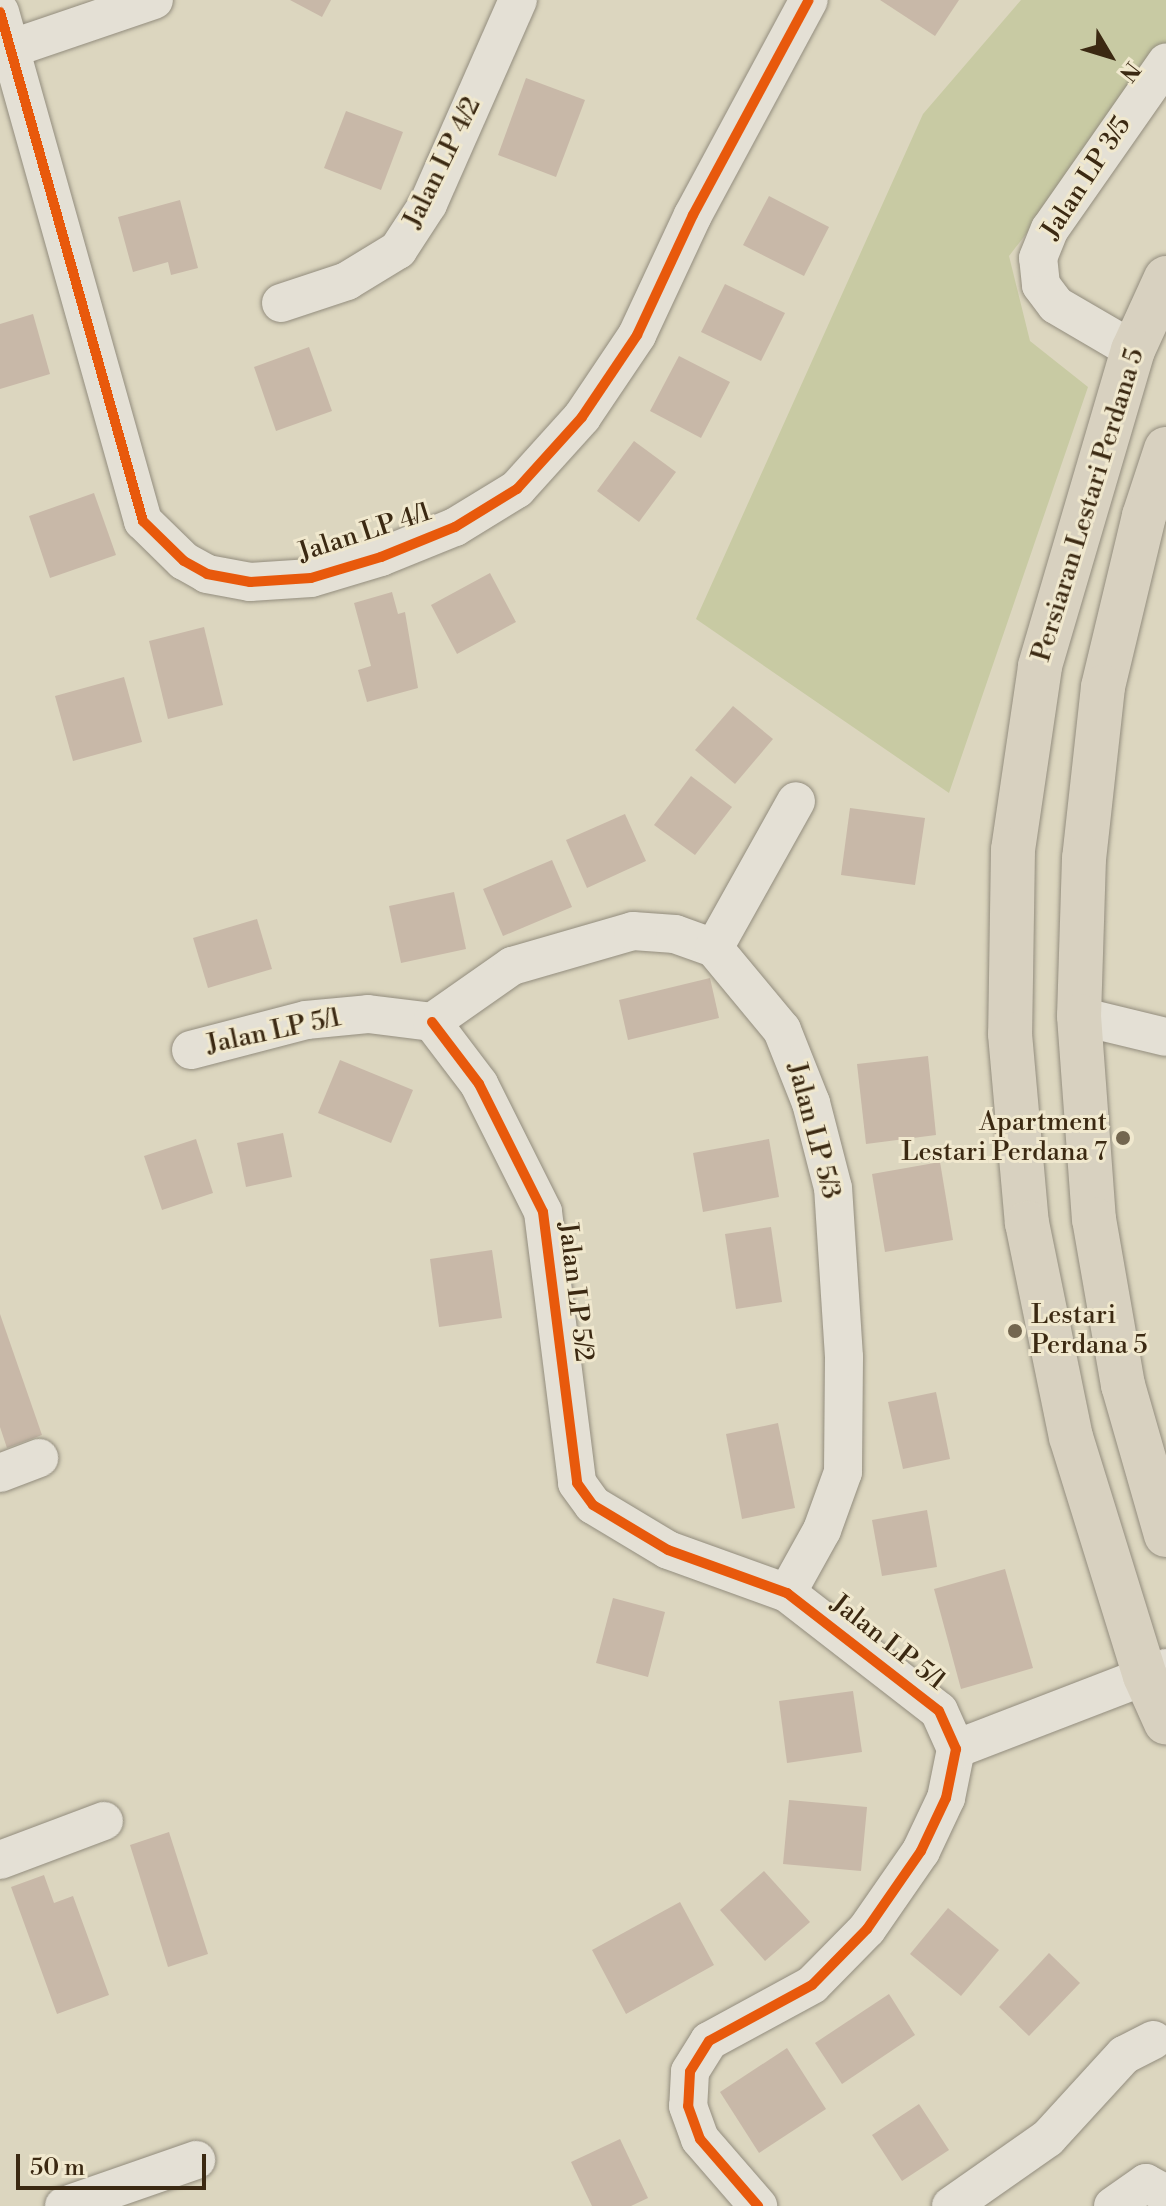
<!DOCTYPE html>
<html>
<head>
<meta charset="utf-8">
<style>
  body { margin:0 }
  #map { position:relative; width:1166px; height:2206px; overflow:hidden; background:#dcd6bf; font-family:"Libre Bodoni",serif }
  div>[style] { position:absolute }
  .green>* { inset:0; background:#c8caa3 }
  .building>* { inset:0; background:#c8b8a8 }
  .roads { filter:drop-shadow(0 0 2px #938d7e) drop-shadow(0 0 2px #938d7e) }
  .minor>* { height:38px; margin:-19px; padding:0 19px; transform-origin:19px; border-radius:19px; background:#e4e0d5 }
  .major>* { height:44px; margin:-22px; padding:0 22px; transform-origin:22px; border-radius:22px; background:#d8d1c0 }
  .cycleway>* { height:10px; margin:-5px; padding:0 5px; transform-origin:5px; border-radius:5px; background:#e8590c }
  .dots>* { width:22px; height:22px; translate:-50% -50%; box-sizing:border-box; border:4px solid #f0e8ce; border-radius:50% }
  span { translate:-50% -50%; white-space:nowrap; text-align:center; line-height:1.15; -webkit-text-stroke:6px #f0e8ce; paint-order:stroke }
  .street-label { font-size:26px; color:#3b2912 }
  .poi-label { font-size:26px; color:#3b2912 }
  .right { translate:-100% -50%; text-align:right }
  .left { translate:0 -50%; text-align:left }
  .north { position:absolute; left:1070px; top:16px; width:80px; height:80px; -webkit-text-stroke:6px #f0e8ce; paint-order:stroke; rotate:128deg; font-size:22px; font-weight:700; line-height:32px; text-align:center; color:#3b2912 }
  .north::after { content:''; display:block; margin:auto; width:28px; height:36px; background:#3b2912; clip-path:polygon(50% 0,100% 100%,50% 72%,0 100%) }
  .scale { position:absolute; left:16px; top:2154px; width:190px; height:36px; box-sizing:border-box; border:4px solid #3b2912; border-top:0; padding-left:10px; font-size:24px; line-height:28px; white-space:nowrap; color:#3b2912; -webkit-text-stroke:6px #f0e8ce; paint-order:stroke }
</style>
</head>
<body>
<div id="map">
  <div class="green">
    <div style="clip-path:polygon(1021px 0,1166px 0,1166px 53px,1009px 256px,1030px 341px,1088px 387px,949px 793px,696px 619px,923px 114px)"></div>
  </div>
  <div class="building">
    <div style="clip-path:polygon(290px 0,331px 0,322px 17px)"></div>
    <div style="clip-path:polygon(880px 0,959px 0,935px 36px)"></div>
    <div style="clip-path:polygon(526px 78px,585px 100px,556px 177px,498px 155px)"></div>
    <div style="clip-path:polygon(346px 111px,403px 132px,381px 190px,324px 168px)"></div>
    <div style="clip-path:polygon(769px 196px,829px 227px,804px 276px,743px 245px)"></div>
    <div style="clip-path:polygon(180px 200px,198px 268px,171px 275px,168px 262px,133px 272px,118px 217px)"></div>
    <div style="clip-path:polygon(725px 284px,785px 313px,761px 361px,701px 332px)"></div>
    <div style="clip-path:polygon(33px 314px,50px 374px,0 389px,0 324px)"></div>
    <div style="clip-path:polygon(309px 347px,332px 411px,276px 431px,254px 367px)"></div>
    <div style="clip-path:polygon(679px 356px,730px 382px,701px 438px,650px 411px)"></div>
    <div style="clip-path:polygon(634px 441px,676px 472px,639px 522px,597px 491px)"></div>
    <div style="clip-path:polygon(94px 493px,116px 555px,50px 578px,29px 516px)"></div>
    <div style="clip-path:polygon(490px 573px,516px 622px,457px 654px,431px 605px)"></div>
    <div style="clip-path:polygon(392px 592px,398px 614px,405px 612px,418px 688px,367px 702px,358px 670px,371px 666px,354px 603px)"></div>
    <div style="clip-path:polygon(204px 627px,223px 705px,168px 719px,149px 641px)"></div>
    <div style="clip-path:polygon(124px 677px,142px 742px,73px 761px,55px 696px)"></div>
    <div style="clip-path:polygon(733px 706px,773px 739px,735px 784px,695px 750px)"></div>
    <div style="clip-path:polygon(691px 776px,732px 807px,695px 855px,654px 825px)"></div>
    <div style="clip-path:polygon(850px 808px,925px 818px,915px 885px,841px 875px)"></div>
    <div style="clip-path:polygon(625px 814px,646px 861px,587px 888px,566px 840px)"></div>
    <div style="clip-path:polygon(552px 860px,572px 907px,503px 936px,483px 889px)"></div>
    <div style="clip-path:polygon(454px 892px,466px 949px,401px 963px,389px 906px)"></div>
    <div style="clip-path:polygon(257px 919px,272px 969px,208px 988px,193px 938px)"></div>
    <div style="clip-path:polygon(710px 978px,719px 1018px,628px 1040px,619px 1000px)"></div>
    <div style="clip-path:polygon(928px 1056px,936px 1135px,866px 1144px,857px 1064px)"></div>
    <div style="clip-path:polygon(340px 1060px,413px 1090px,391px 1143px,318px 1113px)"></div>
    <div style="clip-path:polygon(283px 1133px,292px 1177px,246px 1187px,237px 1143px)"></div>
    <div style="clip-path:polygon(196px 1139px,213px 1193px,162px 1210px,144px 1156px)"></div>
    <div style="clip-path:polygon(769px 1139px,779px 1197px,703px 1212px,693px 1153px)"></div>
    <div style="clip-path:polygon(940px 1162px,953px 1240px,885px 1252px,872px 1174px)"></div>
    <div style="clip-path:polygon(771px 1227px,782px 1302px,736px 1309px,725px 1234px)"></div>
    <div style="clip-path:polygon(492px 1250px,502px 1318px,439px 1327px,430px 1259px)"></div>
    <div style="clip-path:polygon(0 1314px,42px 1435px,7px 1448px,0 1427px)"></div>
    <div style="clip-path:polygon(936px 1392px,950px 1459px,903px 1469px,888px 1402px)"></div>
    <div style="clip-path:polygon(778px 1423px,795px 1508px,742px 1519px,726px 1434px)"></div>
    <div style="clip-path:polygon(927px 1510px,937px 1567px,882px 1576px,872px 1520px)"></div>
    <div style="clip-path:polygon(1005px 1569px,1033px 1668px,961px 1689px,934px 1589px)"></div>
    <div style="clip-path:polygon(613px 1598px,665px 1612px,648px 1677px,596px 1663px)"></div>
    <div style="clip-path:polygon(853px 1691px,862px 1752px,787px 1763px,779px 1701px)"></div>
    <div style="clip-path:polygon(789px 1800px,867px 1807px,861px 1871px,783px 1864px)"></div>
    <div style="clip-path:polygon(169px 1832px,208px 1954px,168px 1967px,130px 1845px)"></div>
    <div style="clip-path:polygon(764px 1871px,810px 1922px,765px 1961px,720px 1910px)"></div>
    <div style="clip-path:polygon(44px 1875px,54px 1903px,73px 1896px,109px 1995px,57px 2014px,11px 1887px)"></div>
    <div style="clip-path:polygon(680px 1902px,714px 1965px,626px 2014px,592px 1950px)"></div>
    <div style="clip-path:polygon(948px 1908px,999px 1950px,961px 1996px,910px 1954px)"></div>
    <div style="clip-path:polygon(1049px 1953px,1080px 1983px,1029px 2036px,999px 2007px)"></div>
    <div style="clip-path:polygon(889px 1994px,915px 2035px,842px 2084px,815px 2043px)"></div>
    <div style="clip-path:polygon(787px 2048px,826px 2109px,759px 2153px,720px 2092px)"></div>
    <div style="clip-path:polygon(919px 2104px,949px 2150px,902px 2181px,872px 2135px)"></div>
    <div style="clip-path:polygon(620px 2139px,648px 2198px,631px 2206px,592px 2206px,571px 2162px)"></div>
  </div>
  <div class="roads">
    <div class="minor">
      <div style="left:0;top:12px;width:529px;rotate:74.31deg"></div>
      <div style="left:143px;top:521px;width:57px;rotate:44.3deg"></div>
      <div style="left:184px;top:561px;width:26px;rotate:29deg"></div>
      <div style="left:207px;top:574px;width:44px;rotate:10.5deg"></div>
      <div style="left:250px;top:582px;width:61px;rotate:-3.8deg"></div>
      <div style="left:311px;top:578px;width:73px;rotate:-16.7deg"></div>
      <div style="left:381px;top:557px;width:80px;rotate:-22.1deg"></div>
      <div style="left:455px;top:527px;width:73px;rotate:-31.5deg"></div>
      <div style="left:517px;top:489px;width:97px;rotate:-47.9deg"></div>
      <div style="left:582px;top:417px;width:99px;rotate:-56.1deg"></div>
      <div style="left:637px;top:335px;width:132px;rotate:-65deg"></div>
      <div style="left:693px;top:215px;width:244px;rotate:-61.7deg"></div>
      <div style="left:10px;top:49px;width:152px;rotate:-18.8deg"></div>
      <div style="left:281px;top:303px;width:70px;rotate:-18.4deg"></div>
      <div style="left:347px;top:281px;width:60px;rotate:-31.3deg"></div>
      <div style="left:398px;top:250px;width:55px;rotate:-56.9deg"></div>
      <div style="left:428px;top:204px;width:223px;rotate:-66.2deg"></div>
      <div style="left:1133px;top:350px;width:89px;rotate:-149.7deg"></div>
      <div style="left:1056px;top:305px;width:25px;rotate:-127deg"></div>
      <div style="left:1041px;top:285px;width:27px;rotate:-96deg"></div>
      <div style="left:1038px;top:258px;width:31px;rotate:-68deg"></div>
      <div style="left:1050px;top:229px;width:203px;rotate:-55.1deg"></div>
      <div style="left:1079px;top:1016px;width:89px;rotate:13.6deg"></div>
      <div style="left:432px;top:1022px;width:78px;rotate:52.8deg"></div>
      <div style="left:479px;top:1084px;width:143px;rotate:63.4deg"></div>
      <div style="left:543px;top:1212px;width:273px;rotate:82.8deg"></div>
      <div style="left:577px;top:1483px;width:27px;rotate:54deg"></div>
      <div style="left:593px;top:1505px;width:87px;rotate:31deg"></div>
      <div style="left:668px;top:1550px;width:127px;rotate:19.9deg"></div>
      <div style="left:787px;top:1593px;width:192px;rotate:37.8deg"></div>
      <div style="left:939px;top:1711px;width:42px;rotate:65.9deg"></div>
      <div style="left:956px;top:1749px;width:50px;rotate:101.5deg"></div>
      <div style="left:946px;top:1798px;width:59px;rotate:115.3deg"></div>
      <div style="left:921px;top:1851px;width:95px;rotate:124.7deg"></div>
      <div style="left:867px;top:1929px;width:78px;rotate:134.5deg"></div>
      <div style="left:812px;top:1985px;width:117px;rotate:151.5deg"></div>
      <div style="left:709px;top:2041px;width:36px;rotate:122deg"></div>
      <div style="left:690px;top:2072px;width:34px;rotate:93deg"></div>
      <div style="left:688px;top:2106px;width:35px;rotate:70deg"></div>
      <div style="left:700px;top:2139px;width:89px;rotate:49.1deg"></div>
      <div style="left:191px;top:1050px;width:119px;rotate:-14.6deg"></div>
      <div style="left:306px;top:1020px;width:62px;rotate:-5.5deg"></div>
      <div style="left:368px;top:1014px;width:64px;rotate:7.1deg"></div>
      <div style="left:432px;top:1022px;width:98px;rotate:-35deg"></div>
      <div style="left:512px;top:966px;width:126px;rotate:-16.1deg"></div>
      <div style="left:633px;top:931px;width:42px;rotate:4.1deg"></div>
      <div style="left:675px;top:934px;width:41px;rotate:19.7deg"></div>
      <div style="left:0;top:1473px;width:42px;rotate:-21deg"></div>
      <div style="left:787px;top:1593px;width:72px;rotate:-60.9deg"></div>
      <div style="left:822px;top:1530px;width:62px;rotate:-70.1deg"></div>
      <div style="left:843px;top:1472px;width:115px;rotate:-89.5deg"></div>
      <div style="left:844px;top:1357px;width:169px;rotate:-93.7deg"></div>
      <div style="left:833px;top:1188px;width:88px;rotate:-104.5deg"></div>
      <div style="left:811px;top:1103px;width:79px;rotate:-111.7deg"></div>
      <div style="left:782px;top:1030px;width:107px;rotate:-129.7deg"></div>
      <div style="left:714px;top:948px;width:168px;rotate:-60.8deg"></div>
      <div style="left:956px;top:1749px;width:225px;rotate:-21.1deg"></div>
      <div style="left:0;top:1860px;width:111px;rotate:-20.6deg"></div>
      <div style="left:64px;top:2206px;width:140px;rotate:-19.2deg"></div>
      <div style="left:951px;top:2206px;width:118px;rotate:-35deg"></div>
      <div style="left:1048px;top:2138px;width:113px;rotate:-47.5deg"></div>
      <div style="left:1124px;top:2055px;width:33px;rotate:-27deg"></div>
      <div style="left:1113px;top:2206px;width:40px;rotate:-34.9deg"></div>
      <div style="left:1146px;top:2183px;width:23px;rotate:29deg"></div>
    </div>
    <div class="major">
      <div style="left:1166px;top:278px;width:79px;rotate:114.6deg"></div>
      <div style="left:1133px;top:350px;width:330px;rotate:106.4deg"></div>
      <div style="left:1040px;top:667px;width:185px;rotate:98.4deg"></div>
      <div style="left:1013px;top:850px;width:184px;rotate:90.9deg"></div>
      <div style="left:1010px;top:1034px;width:190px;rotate:84.9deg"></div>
      <div style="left:1027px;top:1223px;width:218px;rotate:78.4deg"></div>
      <div style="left:1071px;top:1437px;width:250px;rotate:72.8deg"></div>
      <div style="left:1145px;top:1676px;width:51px;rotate:65.9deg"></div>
      <div style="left:1166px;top:449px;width:71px;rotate:108.2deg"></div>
      <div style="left:1144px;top:516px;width:176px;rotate:103.5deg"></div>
      <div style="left:1103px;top:687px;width:172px;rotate:96.3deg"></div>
      <div style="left:1084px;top:858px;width:158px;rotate:91.8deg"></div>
      <div style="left:1079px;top:1016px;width:204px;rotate:85.8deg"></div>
      <div style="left:1094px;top:1219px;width:169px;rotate:80.1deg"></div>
      <div style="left:1123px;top:1385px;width:156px;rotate:74deg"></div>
    </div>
  </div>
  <div class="cycleway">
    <div style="left:0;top:12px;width:529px;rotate:74.31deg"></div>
    <div style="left:143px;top:521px;width:57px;rotate:44.3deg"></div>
    <div style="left:184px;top:561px;width:26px;rotate:29deg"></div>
    <div style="left:207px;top:574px;width:44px;rotate:10.5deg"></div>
    <div style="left:250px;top:582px;width:61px;rotate:-3.8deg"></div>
    <div style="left:311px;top:578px;width:73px;rotate:-16.7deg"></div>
    <div style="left:381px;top:557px;width:80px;rotate:-22.1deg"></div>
    <div style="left:455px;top:527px;width:73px;rotate:-31.5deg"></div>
    <div style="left:517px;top:489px;width:97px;rotate:-47.9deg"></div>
    <div style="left:582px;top:417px;width:99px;rotate:-56.1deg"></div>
    <div style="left:637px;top:335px;width:132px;rotate:-65deg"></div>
    <div style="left:693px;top:215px;width:244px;rotate:-61.7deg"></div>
    <div style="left:432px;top:1022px;width:78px;rotate:52.8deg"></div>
    <div style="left:479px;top:1084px;width:143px;rotate:63.4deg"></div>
    <div style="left:543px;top:1212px;width:273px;rotate:82.8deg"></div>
    <div style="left:577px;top:1483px;width:27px;rotate:54deg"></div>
    <div style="left:593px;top:1505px;width:87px;rotate:31deg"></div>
    <div style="left:668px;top:1550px;width:127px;rotate:19.9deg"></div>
    <div style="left:787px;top:1593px;width:192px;rotate:37.8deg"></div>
    <div style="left:939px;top:1711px;width:42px;rotate:65.9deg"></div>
    <div style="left:956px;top:1749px;width:50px;rotate:101.5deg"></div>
    <div style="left:946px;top:1798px;width:59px;rotate:115.3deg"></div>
    <div style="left:921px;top:1851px;width:95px;rotate:124.7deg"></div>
    <div style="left:867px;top:1929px;width:78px;rotate:134.5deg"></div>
    <div style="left:812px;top:1985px;width:117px;rotate:151.5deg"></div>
    <div style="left:709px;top:2041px;width:36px;rotate:122deg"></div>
    <div style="left:690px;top:2072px;width:34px;rotate:93deg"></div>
    <div style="left:688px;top:2106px;width:35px;rotate:70deg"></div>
    <div style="left:700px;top:2139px;width:89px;rotate:49.1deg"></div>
  </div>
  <div class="dots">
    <div style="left:1123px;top:1138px;background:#73664f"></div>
    <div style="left:1015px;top:1331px;background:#73664f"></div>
  </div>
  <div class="street-label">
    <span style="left:443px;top:163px;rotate:-64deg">Jalan LP 4/2</span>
    <span style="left:1087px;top:178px;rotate:-57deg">Jalan LP 3/5</span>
    <span style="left:1089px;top:505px;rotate:-73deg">Persiaran Lestari Perdana 5</span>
    <span style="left:365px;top:533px;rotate:-18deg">Jalan LP 4/1</span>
    <span style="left:274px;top:1032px;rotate:-12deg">Jalan LP 5/1</span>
    <span style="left:813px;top:1131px;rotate:75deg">Jalan LP 5/3</span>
    <span style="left:575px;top:1292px;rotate:83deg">Jalan LP 5/2</span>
    <span style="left:888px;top:1643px;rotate:38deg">Jalan LP 5/1</span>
  </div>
  <div class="poi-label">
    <span class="right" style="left:1107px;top:1138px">Apartment<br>Lestari Perdana 7</span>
    <span class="left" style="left:1031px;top:1331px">Lestari<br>Perdana 5</span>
  </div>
  <div class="north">N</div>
  <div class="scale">50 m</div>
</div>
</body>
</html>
